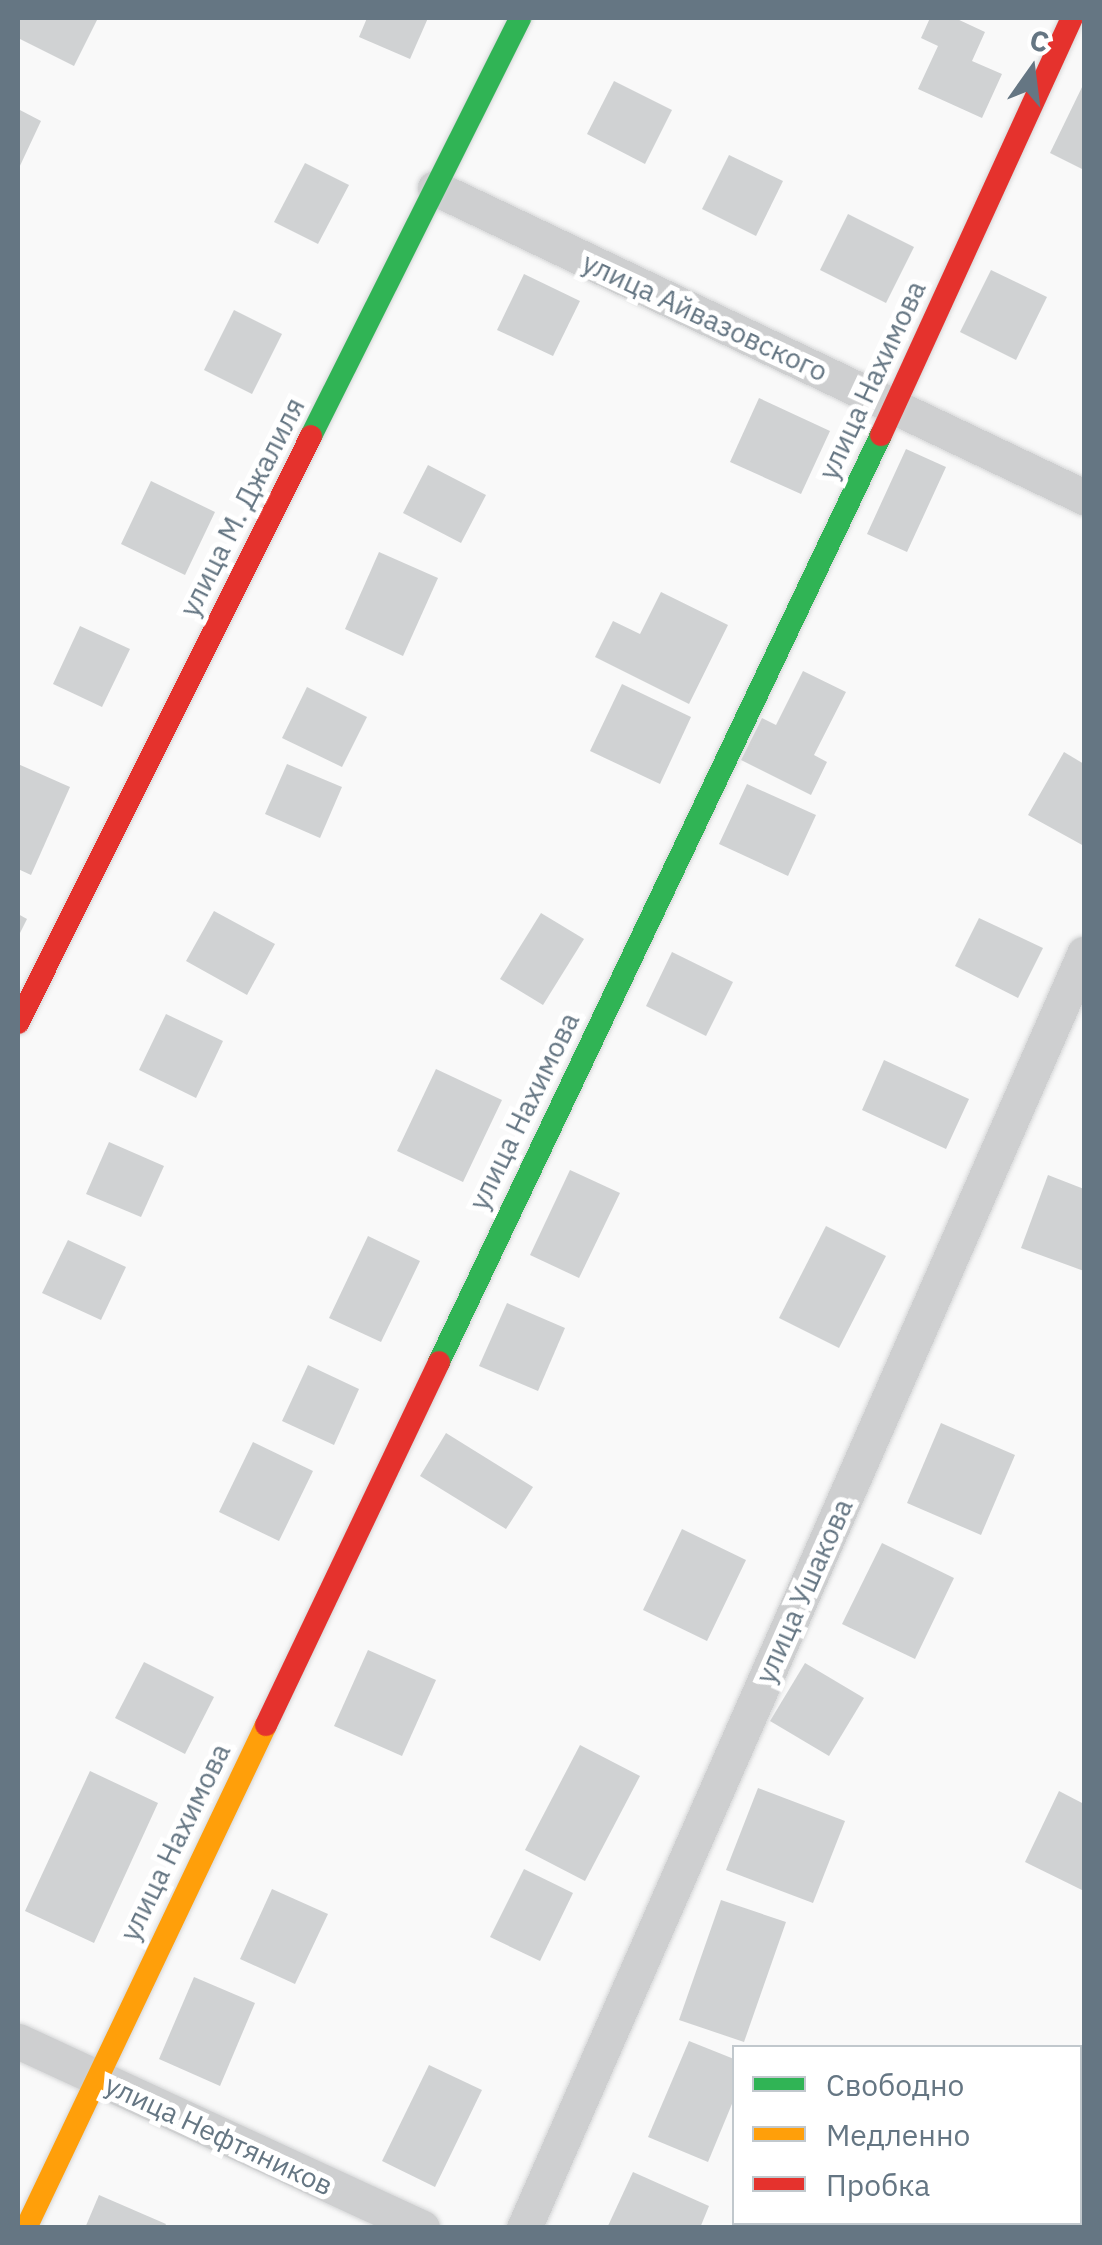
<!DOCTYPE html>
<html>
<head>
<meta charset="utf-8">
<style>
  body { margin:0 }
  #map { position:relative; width:1102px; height:2245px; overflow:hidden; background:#f9f9f9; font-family:"IBM Plex Sans",sans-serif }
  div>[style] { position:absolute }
  .building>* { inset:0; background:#d0d2d3 }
  .roads { filter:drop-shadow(0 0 2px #d5d6d7) drop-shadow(0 0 2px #d5d6d7) }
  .street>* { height:35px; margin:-17.5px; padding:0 17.5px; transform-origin:17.5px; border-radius:17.5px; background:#cecfd0 }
  .fast>* { height:22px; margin:-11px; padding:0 11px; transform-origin:11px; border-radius:11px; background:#30b455 }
  .slow>* { height:22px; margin:-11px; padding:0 11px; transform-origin:11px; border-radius:11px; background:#ff9f0a }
  .jam>* { height:22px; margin:-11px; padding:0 11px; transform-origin:11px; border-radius:11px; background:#e5322d }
  span { translate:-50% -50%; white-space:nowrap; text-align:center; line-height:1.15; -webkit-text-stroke:10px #fff; paint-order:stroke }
  .street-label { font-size:28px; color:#657683 }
  .frame { position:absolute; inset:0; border:20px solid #657683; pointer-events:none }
  .legend { position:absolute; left:732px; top:2045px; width:350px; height:180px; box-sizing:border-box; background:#fff; border:2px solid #c1c8cd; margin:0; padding:12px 18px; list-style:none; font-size:30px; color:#657683 }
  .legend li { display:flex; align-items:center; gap:20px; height:50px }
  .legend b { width:50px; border:2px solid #c1c8cd }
  .north { position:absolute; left:982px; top:20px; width:100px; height:100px; -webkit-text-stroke:8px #fff; paint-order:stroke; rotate:14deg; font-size:28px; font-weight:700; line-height:40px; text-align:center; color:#657683 }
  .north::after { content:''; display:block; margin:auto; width:35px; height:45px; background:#657683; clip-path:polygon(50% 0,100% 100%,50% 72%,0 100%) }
</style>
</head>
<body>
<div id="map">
  <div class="building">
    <div style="clip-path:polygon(18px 18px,98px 18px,74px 66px,18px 38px)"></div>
    <div style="clip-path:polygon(367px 18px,428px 18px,410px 59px,359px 37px)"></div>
    <div style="clip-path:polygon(930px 18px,955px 18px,985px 32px,972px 61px,1002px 74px,982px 118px,918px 89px,938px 46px,921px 38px)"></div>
    <div style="clip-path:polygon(614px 81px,672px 110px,645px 164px,587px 134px)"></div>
    <div style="clip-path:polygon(1084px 83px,1084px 170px,1050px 153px)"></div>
    <div style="clip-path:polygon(18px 109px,41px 121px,18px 170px)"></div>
    <div style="clip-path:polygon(729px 155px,783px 181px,756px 236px,702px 209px)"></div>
    <div style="clip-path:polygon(305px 163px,349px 185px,318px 244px,274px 222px)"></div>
    <div style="clip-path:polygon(848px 214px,914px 247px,886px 303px,820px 270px)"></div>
    <div style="clip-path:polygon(991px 270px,1047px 297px,1016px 360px,960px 332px)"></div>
    <div style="clip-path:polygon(524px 274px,580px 301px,553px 356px,497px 330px)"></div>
    <div style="clip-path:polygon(234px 310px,282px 334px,252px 394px,204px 370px)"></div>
    <div style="clip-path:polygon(759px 398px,830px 431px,801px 494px,730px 462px)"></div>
    <div style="clip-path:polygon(906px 449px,946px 467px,907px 552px,867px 534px)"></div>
    <div style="clip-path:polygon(428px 465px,486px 495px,461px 543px,403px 513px)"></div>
    <div style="clip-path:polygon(151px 481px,215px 512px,185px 575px,121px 544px)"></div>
    <div style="clip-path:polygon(379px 552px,438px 578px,403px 656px,345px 629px)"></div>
    <div style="clip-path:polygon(661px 592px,728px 625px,689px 704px,595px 657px,613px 621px,640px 634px)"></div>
    <div style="clip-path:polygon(80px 626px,130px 649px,102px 707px,53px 684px)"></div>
    <div style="clip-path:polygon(803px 671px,846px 692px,814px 755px,827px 762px,811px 795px,741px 760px,762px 718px,776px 725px)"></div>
    <div style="clip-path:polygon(622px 684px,691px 717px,660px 784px,590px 751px)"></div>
    <div style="clip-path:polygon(307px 687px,367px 717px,342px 767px,282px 738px)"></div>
    <div style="clip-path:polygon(1064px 752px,1084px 764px,1084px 846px,1028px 815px)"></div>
    <div style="clip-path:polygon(18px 764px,70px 787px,31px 875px,18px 869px)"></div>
    <div style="clip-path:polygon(287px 764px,342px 787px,320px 838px,265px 814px)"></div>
    <div style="clip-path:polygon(747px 784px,816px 815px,788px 876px,719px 844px)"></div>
    <div style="clip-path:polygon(214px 911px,275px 944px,247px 995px,186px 961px)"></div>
    <div style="clip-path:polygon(541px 913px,584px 939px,543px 1005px,500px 979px)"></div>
    <div style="clip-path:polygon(18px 914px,27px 919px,18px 937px)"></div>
    <div style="clip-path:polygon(979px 918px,1043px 948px,1018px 998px,955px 966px)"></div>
    <div style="clip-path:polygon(672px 952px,733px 982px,706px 1036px,646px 1006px)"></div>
    <div style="clip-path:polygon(166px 1014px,223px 1041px,196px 1098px,139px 1070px)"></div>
    <div style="clip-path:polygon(884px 1060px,969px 1099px,946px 1149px,862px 1110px)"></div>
    <div style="clip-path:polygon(436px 1069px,502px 1100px,463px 1182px,397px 1151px)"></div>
    <div style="clip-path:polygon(109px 1142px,164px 1166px,141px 1217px,86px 1194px)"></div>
    <div style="clip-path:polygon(570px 1170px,620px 1193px,579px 1278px,530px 1255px)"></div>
    <div style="clip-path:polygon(1048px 1175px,1084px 1189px,1084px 1271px,1021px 1248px)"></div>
    <div style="clip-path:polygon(826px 1226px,886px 1256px,839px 1348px,779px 1318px)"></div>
    <div style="clip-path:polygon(368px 1236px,420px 1261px,381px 1342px,329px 1318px)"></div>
    <div style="clip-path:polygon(68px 1240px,126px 1267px,101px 1320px,42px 1293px)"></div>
    <div style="clip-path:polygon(507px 1303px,565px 1328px,538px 1391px,479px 1366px)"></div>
    <div style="clip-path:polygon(308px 1365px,359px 1389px,334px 1445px,282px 1421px)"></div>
    <div style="clip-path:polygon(941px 1423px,1015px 1455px,981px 1535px,907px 1503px)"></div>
    <div style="clip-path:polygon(446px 1433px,533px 1487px,506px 1529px,420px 1476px)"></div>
    <div style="clip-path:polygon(253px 1442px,313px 1471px,279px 1541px,219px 1512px)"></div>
    <div style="clip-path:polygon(682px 1529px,746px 1560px,707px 1641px,643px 1610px)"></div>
    <div style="clip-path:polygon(882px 1543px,954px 1578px,915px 1659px,842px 1624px)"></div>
    <div style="clip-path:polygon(368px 1650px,436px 1680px,402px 1756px,334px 1726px)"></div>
    <div style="clip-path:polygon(144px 1662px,214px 1697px,185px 1754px,115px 1718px)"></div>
    <div style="clip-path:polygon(805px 1663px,864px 1698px,829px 1756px,770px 1721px)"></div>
    <div style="clip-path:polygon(580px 1745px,640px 1776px,585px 1881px,525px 1850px)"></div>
    <div style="clip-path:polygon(90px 1771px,158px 1803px,94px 1943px,25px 1911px)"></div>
    <div style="clip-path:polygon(758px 1788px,845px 1821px,813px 1903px,726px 1870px)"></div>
    <div style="clip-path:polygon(1059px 1791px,1084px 1804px,1084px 1891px,1025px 1862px)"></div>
    <div style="clip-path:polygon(524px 1869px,573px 1893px,540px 1961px,490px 1937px)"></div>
    <div style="clip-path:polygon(272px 1889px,328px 1914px,295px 1984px,240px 1959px)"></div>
    <div style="clip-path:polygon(721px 1900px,786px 1922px,744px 2042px,679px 2020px)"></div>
    <div style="clip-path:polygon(194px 1977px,255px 2003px,220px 2086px,159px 2059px)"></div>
    <div style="clip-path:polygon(689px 2041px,734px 2059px,734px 2099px,708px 2162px,648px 2137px)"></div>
    <div style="clip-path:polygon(429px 2065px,482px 2090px,435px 2187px,382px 2161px)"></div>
    <div style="clip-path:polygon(1080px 2117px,1084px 2119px,1080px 2167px)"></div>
    <div style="clip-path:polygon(633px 2172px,709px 2206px,700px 2228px,607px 2228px)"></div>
    <div style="clip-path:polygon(99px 2195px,166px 2224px,164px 2228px,85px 2228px)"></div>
    <div style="clip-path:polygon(918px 2222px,1004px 2222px,916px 2228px)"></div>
  </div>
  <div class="roads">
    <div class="street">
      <div style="left:435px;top:188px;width:719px;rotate:25.46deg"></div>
      <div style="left:18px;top:2041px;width:445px;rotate:24.8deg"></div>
      <div style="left:524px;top:2228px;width:1392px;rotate:-66.27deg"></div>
    </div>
    <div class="fast">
      <div style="left:311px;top:436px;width:467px;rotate:-63.4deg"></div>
      <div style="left:439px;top:1362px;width:1027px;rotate:-64.51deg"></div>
    </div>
    <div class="slow">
      <div style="left:26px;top:2228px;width:557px;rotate:-64.49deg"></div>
    </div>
    <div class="jam">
      <div style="left:881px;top:435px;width:459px;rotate:-65.4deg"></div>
      <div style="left:18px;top:1023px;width:656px;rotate:-63.47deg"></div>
      <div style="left:266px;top:1725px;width:402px;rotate:-64.5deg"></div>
    </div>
  </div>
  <div class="street-label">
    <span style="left:705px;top:317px;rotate:25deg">улица Айвазовского</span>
    <span style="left:872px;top:380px;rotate:-65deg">улица Нахимова</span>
    <span style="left:242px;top:507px;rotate:-63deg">улица М. Джалиля</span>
    <span style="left:524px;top:1111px;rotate:-64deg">улица Нахимова</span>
    <span style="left:804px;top:1591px;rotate:-66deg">улица Ушакова</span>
    <span style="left:175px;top:1842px;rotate:-64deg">улица Нахимова</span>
    <span style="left:219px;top:2135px;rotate:25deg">улица Нефтяников</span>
  </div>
  <div class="frame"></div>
  <ul class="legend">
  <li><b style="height:12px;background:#30b455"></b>Свободно</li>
  <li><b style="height:12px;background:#ff9f0a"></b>Медленно</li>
  <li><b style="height:12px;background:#e5322d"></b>Пробка</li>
  </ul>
  <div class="north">С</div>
</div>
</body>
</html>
